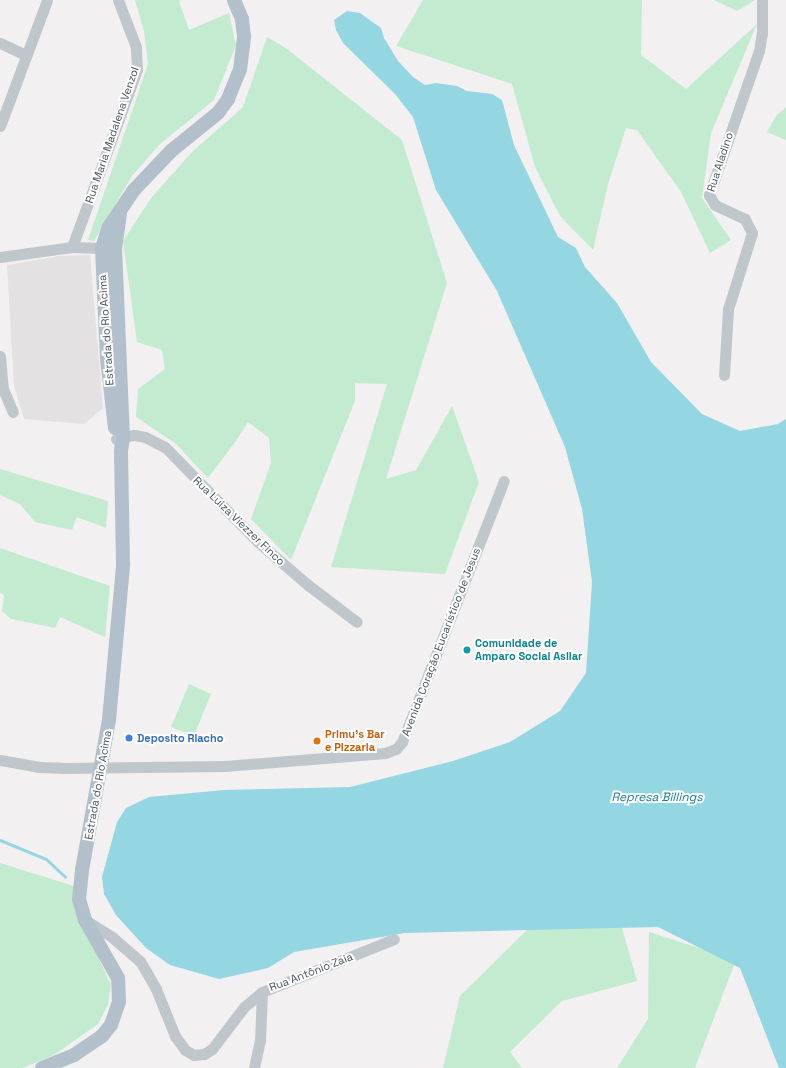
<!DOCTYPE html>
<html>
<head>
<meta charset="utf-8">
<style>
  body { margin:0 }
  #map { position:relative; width:786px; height:1068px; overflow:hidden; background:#f2f0f0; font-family:"Space Grotesk",sans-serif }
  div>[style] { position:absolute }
  .education>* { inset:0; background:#e3e1e1 }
  .green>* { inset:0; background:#c3ebd0 }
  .water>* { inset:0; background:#94d7e3 }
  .stream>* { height:3px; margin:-1.5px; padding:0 1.5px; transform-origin:1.5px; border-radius:1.5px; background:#94d7e3 }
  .minor>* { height:11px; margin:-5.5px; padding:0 5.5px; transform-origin:5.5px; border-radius:5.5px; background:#bfc7cd }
  .major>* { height:14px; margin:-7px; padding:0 7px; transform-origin:7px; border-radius:7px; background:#b2c0cb }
  .dots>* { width:11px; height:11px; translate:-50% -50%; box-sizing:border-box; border:2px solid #fff; border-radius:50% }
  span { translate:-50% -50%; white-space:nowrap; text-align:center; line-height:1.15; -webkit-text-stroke:4px #fff; paint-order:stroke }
  .street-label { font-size:11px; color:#49545b }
  .culture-label { font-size:11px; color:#0d838f; font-weight:700 }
  .left { translate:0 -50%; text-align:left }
  .food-label { font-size:11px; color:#c56008; font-weight:700 }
  .shop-label { font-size:11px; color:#366cbe; font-weight:700 }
  .water-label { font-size:12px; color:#1a7c8f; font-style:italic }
</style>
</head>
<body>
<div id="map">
  <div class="education">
    <div style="clip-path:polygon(90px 255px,103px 408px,84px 424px,24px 419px,14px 386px,7px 265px,59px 256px)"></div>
  </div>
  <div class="green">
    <div style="clip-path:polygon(135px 0,181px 0,179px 1px,189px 30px,229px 13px,236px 45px,214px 100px,159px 145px,132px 176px,94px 241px,88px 240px,148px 64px,144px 31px)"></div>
    <div style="clip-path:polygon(423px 0,642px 0,641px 55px,686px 89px,757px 24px,711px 133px,702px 198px,731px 240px,710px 253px,681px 192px,637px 130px,626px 128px,608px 184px,593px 250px,560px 216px,535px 167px,512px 84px,396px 46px)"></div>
    <div style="clip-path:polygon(714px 0,755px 0,737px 11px)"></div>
    <div style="clip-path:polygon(267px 37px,287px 49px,402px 140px,447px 283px,386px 479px,416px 470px,452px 406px,479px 482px,445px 574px,331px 567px,387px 384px,355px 383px,355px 401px,291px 560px,251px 519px,271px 463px,269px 438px,248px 422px,236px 441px,208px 478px,176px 444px,136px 417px,138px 389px,165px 369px,162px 350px,137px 342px,123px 241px,151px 198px,193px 151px,243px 107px)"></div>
    <div style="clip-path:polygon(786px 107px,786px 140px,767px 132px,776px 116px)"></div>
    <div style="clip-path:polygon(0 469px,108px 501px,106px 528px,77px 517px,72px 530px,35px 522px,20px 504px,0 495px)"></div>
    <div style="clip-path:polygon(0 548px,110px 586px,105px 637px,60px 617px,55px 628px,11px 619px,2px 611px,4px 595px,0 593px)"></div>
    <div style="clip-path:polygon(189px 684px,211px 694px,194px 736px,171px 727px)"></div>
    <div style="clip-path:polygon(0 863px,77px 887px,82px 922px,111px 985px,108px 1004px,98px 1024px,54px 1055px,22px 1068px,0 1068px)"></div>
    <div style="clip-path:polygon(531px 926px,622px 928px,637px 981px,562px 1001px,510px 1052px,522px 1068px,443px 1068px,460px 996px)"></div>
    <div style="clip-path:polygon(649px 932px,736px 960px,695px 1068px,617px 1068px,648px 1019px)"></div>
  </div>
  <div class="water">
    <div style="clip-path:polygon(347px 11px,360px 13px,381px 28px,384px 38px,398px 61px,413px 77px,425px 85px,436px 83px,457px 86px,467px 91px,492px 94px,502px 100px,514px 145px,558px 237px,576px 248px,585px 267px,617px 303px,651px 362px,702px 414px,740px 431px,778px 424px,786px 419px,786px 1068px,779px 1068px,740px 968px,658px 927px,405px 933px,294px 952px,268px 968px,219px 979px,170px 965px,146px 948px,116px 915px,104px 894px,102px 877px,117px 822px,126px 808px,149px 797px,224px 790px,350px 787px,453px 761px,510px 742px,560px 711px,586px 673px,592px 582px,582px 509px,565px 447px,497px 291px,436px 190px,413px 117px,395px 94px,343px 43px,336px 30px,334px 20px)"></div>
  </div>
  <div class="stream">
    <div style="left:0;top:840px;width:50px;rotate:22.4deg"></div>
    <div style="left:46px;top:859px;width:26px;rotate:43deg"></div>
  </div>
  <div class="minor">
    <div style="left:0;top:43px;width:29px;rotate:25deg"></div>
    <div style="left:0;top:126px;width:134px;rotate:-69.5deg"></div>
    <div style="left:72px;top:247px;width:189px;rotate:-69.9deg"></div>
    <div style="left:137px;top:69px;width:22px;rotate:-93deg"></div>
    <div style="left:136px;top:47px;width:50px;rotate:-111deg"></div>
    <div style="left:0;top:257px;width:73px;rotate:-7.9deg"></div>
    <div style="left:72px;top:247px;width:37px;rotate:2deg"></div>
    <div style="left:0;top:356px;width:33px;rotate:85deg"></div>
    <div style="left:3px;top:389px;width:25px;rotate:67deg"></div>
    <div style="left:724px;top:375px;width:66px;rotate:-86.5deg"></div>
    <div style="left:728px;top:309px;width:80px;rotate:-72.5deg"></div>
    <div style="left:752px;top:233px;width:16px;rotate:-117deg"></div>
    <div style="left:745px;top:219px;width:33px;rotate:-155deg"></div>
    <div style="left:715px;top:205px;width:12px;rotate:-121deg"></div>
    <div style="left:709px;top:195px;width:152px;rotate:-70.9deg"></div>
    <div style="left:759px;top:51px;width:18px;rotate:-81deg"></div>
    <div style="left:762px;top:33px;width:33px;rotate:-90deg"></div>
    <div style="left:116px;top:439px;width:18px;rotate:-13deg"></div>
    <div style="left:134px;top:435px;width:11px;rotate:10deg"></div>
    <div style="left:145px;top:437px;width:22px;rotate:27deg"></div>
    <div style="left:165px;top:447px;width:133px;rotate:45.6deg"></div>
    <div style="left:258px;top:542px;width:66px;rotate:40.7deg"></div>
    <div style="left:308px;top:585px;width:61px;rotate:37.1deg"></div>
    <div style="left:0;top:760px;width:39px;rotate:10deg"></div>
    <div style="left:38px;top:767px;width:24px;rotate:2deg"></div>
    <div style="left:62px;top:768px;width:163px;rotate:-0.7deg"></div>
    <div style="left:225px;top:766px;width:161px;rotate:-4.6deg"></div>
    <div style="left:385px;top:753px;width:12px;rotate:-20deg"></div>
    <div style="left:396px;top:749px;width:9px;rotate:-49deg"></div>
    <div style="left:402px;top:742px;width:280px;rotate:-68.7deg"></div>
    <div style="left:85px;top:920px;width:32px;rotate:32deg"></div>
    <div style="left:112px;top:937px;width:37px;rotate:41deg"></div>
    <div style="left:140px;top:961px;width:32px;rotate:60deg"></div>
    <div style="left:156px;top:989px;width:51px;rotate:68deg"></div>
    <div style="left:175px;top:1036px;width:17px;rotate:54deg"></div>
    <div style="left:185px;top:1050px;width:10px;rotate:29deg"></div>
    <div style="left:194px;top:1055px;width:10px;rotate:-6deg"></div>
    <div style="left:204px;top:1054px;width:9px;rotate:-32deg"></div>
    <div style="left:212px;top:1049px;width:53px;rotate:-52.7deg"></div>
    <div style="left:244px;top:1007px;width:23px;rotate:-40deg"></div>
    <div style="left:262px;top:992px;width:142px;rotate:-21.9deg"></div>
    <div style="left:254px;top:1068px;width:29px;rotate:-78deg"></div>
    <div style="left:260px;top:1040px;width:48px;rotate:-87.6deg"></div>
  </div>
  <div class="major">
    <div style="left:115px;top:428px;width:69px;rotate:-96.6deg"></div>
    <div style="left:107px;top:359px;width:111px;rotate:-92.6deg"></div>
    <div style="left:102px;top:248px;width:22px;rotate:-72deg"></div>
    <div style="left:109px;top:227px;width:45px;rotate:-56deg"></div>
    <div style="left:134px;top:190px;width:54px;rotate:-46.5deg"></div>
    <div style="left:171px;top:151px;width:60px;rotate:-39deg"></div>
    <div style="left:218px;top:113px;width:17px;rotate:-54deg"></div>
    <div style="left:228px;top:99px;width:31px;rotate:-68deg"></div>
    <div style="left:240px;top:70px;width:34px;rotate:-83deg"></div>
    <div style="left:244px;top:36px;width:17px;rotate:-97deg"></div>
    <div style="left:242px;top:19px;width:21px;rotate:-113deg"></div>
    <div style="left:42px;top:1068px;width:35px;rotate:-22deg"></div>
    <div style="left:74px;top:1055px;width:34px;rotate:-34deg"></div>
    <div style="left:102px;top:1036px;width:14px;rotate:-51deg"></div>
    <div style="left:111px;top:1025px;width:24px;rotate:-71deg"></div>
    <div style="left:119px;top:1002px;width:24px;rotate:-92deg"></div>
    <div style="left:118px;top:978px;width:67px;rotate:-119.6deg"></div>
    <div style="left:85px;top:920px;width:22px;rotate:-106deg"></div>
    <div style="left:79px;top:899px;width:29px;rotate:-84deg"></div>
    <div style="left:82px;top:870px;width:152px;rotate:-79.8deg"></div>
    <div style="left:109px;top:720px;width:156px;rotate:-84.8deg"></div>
    <div style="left:123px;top:565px;width:114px;rotate:-91deg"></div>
    <div style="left:121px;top:451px;width:13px;rotate:-81deg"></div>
    <div style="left:123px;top:438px;width:189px;rotate:-92.4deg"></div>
    <div style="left:115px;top:249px;width:36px;rotate:-82deg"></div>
  </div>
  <div class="dots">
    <div style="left:467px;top:650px;background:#0f9aa8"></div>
    <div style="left:129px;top:738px;background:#3f7fe0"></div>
    <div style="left:317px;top:741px;background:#e8710a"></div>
  </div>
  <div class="street-label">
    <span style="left:112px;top:135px;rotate:-71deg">Rua Maria Madalena Venzol</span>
    <span style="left:720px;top:162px;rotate:-72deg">Rua Aladino</span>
    <span style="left:106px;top:330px;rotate:-94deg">Estrada do Rio Acima</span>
    <span style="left:239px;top:521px;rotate:44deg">Rua Luiza Viezzer Finco</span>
    <span style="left:441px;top:642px;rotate:-69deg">Avenida Coração Eucarístico de Jesus</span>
    <span style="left:98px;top:785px;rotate:-80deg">Estrada do Rio Acima</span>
    <span style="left:311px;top:972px;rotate:-21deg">Rua Antônio Zaia</span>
  </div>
  <div class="culture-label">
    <span class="left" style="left:475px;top:650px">Comunidade de<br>Amparo Social Asilar</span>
  </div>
  <div class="food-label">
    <span class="left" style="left:325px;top:741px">Primu's Bar<br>e Pizzaria</span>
  </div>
  <div class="shop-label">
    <span class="left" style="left:137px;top:738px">Deposito Riacho</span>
  </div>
  <div class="water-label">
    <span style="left:657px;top:798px">Represa Billings</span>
  </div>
</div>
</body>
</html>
